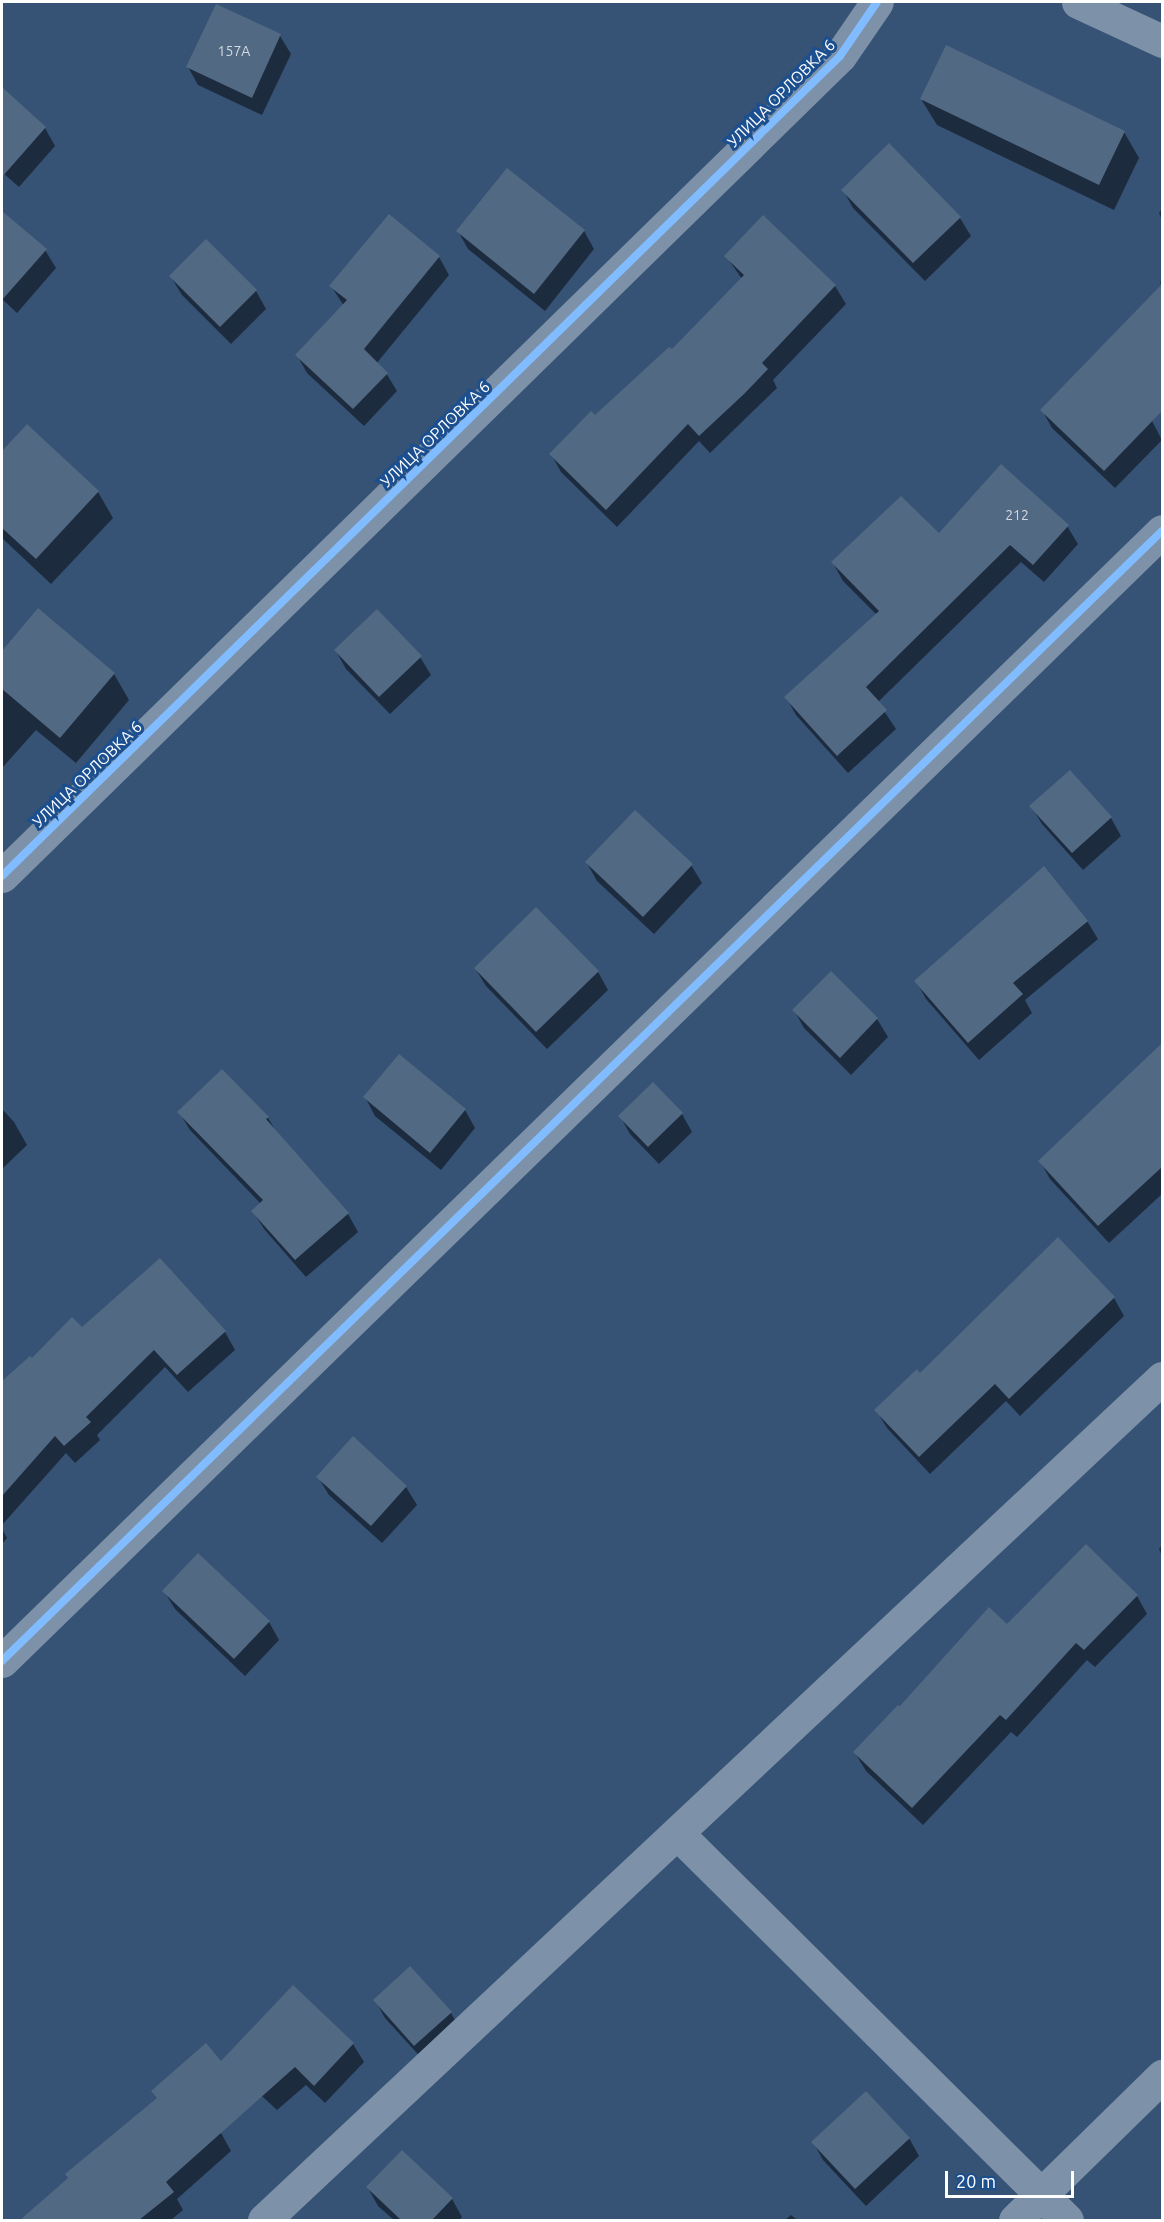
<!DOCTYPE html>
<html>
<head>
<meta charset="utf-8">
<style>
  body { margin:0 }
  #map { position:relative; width:1164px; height:2222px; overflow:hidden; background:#365274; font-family:Ubuntu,sans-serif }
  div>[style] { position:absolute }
  .shadow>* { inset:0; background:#0007 }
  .building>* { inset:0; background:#526984 }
  .minor>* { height:33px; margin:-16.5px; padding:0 16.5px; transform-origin:16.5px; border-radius:16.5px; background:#7d92a8 }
  .cycleway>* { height:8px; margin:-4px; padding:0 4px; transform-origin:4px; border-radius:4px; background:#80bcff }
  span { translate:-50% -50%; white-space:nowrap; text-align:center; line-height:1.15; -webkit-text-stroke:6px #1b4f8f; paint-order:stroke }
  .number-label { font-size:14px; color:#d4dae0 }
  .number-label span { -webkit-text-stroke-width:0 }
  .street-label { font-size:16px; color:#fff }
  .frame { position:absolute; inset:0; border:3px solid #fff; pointer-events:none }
  .scale { position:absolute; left:945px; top:2171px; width:129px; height:27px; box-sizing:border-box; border:3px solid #fff; border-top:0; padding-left:8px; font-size:18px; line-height:21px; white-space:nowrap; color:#fff; -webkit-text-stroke:4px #1b4f8f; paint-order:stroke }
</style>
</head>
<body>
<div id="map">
  <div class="shadow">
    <div style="clip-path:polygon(217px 6px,280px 36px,291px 54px,262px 115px,198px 85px,188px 67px)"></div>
    <div style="clip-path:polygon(5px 92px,45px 128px,55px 146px,19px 187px,2px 172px,2px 95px)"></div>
    <div style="clip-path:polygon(921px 99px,1124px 132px,1139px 158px,1114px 210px,937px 125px)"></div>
    <div style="clip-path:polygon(507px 170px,584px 231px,594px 249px,545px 311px,468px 249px,458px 231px)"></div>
    <div style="clip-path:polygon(843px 190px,960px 218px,971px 236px,925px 281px,853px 208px)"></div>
    <div style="clip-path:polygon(1162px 209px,1162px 220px,1159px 213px)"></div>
    <div style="clip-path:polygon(2px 213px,45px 250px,56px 268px,17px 313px,2px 299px)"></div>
    <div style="clip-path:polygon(726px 256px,835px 286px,846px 304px,773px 380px,777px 388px,710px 453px,699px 441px,617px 527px,561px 472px,551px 454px,672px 351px,742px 279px)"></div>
    <div style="clip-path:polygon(439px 257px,449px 275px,376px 364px,386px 373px,397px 391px,364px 426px,307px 373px,297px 355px,344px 306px,331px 286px)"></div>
    <div style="clip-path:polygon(171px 277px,256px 291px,266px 309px,231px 344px,182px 295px)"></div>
    <div style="clip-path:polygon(1162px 280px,1162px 410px,1152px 421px,1162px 440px,1115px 488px,1052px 428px,1042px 410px,1162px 287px,1160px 282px)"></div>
    <div style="clip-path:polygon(27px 426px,98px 492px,113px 518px,51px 584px,2px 538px,2px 453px)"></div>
    <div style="clip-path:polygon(1067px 526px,1078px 544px,1044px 582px,1021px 562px,878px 702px,896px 729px,848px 773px,796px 715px,786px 697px,877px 615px,843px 581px,833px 563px,939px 536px)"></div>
    <div style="clip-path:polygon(38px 611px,114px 674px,129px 700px,76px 763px,36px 730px,2px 768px,2px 654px)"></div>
    <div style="clip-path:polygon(336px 651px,420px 657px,431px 675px,390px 714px,346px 669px)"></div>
    <div style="clip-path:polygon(1031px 806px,1111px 818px,1121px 836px,1083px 870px,1042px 824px)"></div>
    <div style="clip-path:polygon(587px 863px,691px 865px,702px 883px,654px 934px,597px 881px)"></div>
    <div style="clip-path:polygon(1087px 921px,1098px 939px,1025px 1000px,1032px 1013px,979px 1060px,926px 999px,916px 981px)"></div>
    <div style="clip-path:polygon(475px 968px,598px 972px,608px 990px,547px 1049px,486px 986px)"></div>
    <div style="clip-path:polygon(831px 973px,877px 1019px,888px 1037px,851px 1075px,804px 1028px,794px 1010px)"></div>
    <div style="clip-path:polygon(1162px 1045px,1162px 1194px,1109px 1243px,1050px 1179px,1040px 1161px)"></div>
    <div style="clip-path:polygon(222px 1071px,268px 1118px,277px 1133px,348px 1214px,358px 1232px,306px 1277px,264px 1229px,253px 1211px,261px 1204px,190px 1130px,179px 1112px)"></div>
    <div style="clip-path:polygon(365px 1097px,465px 1110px,475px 1128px,441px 1170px,375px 1116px)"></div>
    <div style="clip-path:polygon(2px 1109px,14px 1122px,27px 1145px,2px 1169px)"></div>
    <div style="clip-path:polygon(682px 1114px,692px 1132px,659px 1164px,630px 1134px,620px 1116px)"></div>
    <div style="clip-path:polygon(160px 1260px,225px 1332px,235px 1350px,188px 1392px,165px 1367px,97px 1435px,100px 1440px,75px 1463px,66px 1453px,2px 1525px,2px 1383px,30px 1358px,32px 1360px,82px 1329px)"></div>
    <div style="clip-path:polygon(1114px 1298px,1124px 1316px,1020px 1416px,1006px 1401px,930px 1474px,887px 1428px,876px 1410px,920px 1375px)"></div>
    <div style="clip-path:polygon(318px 1477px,406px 1487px,417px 1505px,382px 1543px,329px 1495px)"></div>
    <div style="clip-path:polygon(2px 1529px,7px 1538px,2px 1544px)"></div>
    <div style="clip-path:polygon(1162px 1545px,1162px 1556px,1159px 1549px)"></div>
    <div style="clip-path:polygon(1086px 1546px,1137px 1596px,1147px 1614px,1095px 1667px,1087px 1660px,1017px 1737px,1011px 1732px,923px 1825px,866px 1771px,855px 1753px,1007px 1626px)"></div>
    <div style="clip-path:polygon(164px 1591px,269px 1622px,279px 1640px,245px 1676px,175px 1609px)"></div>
    <div style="clip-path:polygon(410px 1968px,451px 2013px,461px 2031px,426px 2063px,385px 2018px,375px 2000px)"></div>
    <div style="clip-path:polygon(293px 1987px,353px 2044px,364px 2062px,325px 2103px,306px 2085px,277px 2110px,238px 2074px)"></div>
    <div style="clip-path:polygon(221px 2133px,231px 2151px,177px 2199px,183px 2210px,171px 2220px,23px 2220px,70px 2179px)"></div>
    <div style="clip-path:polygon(909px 2138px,919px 2156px,866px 2206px,823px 2160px,813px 2142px)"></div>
    <div style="clip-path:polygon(368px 2188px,452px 2199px,462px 2217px,459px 2220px,394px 2220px,378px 2206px)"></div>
    <div style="clip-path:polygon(791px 2215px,797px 2220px,785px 2220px)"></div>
  </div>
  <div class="building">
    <div style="clip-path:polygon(216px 4px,281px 34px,252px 98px,186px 67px)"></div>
    <div style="clip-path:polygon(946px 45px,1125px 131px,1099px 185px,920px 99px)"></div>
    <div style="clip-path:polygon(2px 87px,46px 127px,2px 177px)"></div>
    <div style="clip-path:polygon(889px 143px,961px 217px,913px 263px,841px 190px)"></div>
    <div style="clip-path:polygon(507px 168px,585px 230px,534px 294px,456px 231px)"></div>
    <div style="clip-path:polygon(2px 211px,47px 249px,2px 300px)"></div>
    <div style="clip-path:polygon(389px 214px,440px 256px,364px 349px,388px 373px,353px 409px,295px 355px,347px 300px,329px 286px)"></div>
    <div style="clip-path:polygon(763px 215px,836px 285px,762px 363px,768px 369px,744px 394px,699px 436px,688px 424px,606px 510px,549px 454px,591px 411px,595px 415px,669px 347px,672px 349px,744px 275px,724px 256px)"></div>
    <div style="clip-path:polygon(206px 239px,257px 290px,220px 327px,169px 276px)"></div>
    <div style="clip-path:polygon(1162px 284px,1162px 411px,1104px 471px,1040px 410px)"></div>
    <div style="clip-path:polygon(27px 424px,99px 491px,36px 559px,2px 528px,2px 451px)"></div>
    <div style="clip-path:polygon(1001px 464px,1069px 525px,1033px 565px,1010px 545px,866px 687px,887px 710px,837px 756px,784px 697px,879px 611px,831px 562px,901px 496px,939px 533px)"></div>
    <div style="clip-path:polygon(38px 608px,115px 673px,60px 738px,2px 689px,2px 651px)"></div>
    <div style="clip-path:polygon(377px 609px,422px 656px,379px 697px,334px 650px)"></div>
    <div style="clip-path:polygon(1070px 770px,1112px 817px,1072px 853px,1029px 806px)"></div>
    <div style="clip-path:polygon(635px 810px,693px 864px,643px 917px,585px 862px)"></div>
    <div style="clip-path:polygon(1044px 866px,1088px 921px,1013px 983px,1023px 994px,968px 1043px,914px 981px)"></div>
    <div style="clip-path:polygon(536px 907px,599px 971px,536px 1032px,474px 968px)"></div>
    <div style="clip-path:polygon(831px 971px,878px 1018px,840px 1058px,792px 1010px)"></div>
    <div style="clip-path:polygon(1162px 1043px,1162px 1167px,1098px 1226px,1038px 1161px)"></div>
    <div style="clip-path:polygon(399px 1054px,466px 1109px,430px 1153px,363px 1097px)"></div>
    <div style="clip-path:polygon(222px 1069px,269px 1117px,266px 1119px,349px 1213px,295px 1260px,251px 1211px,263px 1200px,177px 1112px)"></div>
    <div style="clip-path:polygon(653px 1082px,683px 1113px,648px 1147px,618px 1116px)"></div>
    <div style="clip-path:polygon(1058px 1237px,1115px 1297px,1009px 1399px,995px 1384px,919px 1457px,874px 1410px,917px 1369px,920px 1373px)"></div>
    <div style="clip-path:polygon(160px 1258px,226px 1331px,177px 1375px,154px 1350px,86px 1417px,91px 1422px,64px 1446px,55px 1436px,2px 1496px,2px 1381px,30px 1356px,32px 1358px,72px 1317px,82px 1327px)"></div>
    <div style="clip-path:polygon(353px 1436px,407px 1486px,371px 1526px,316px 1477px)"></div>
    <div style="clip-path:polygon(1086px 1544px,1138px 1595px,1084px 1650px,1076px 1643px,1006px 1720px,1000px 1715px,912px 1808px,853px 1752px,898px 1705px,900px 1706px,989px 1607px,1007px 1624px)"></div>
    <div style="clip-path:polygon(198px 1553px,270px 1621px,234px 1659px,162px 1591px)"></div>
    <div style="clip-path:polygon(410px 1966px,452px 2012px,414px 2046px,373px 2000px)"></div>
    <div style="clip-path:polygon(293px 1985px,354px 2043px,314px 2086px,295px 2067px,166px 2182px,174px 2192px,139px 2220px,20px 2220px,68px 2178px,65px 2174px,157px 2098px,151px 2091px,206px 2043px,221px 2061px)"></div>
    <div style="clip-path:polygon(866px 2091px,910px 2138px,855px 2189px,811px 2142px)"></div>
    <div style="clip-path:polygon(402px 2150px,453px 2198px,432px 2220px,401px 2220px,366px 2187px)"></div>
  </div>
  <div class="minor">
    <div style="left:1078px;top:2px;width:93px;rotate:24.9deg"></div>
    <div style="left:2px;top:876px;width:1172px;rotate:-44.38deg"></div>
    <div style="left:840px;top:56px;width:65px;rotate:-55.6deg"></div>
    <div style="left:2px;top:1661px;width:1619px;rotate:-44.25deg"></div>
    <div style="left:678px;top:1834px;width:548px;rotate:44.78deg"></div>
    <div style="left:264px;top:2220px;width:1231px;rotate:-43.16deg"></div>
    <div style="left:1015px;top:2220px;width:206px;rotate:-44.4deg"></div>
  </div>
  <div class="cycleway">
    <div style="left:2px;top:876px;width:1172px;rotate:-44.38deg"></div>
    <div style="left:840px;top:56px;width:65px;rotate:-55.6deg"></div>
    <div style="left:2px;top:1661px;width:1619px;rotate:-44.25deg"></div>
  </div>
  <div class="number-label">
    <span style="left:234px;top:51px">157А</span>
    <span style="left:1017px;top:515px">212</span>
  </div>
  <div class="street-label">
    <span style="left:781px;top:93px;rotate:-45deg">УЛИЦА ОРЛОВКА 6</span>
    <span style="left:435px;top:434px;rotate:-44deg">УЛИЦА ОРЛОВКА 6</span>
    <span style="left:87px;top:774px;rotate:-44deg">УЛИЦА ОРЛОВКА 6</span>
  </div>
  <div class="frame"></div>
  <div class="scale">20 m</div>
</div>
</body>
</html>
